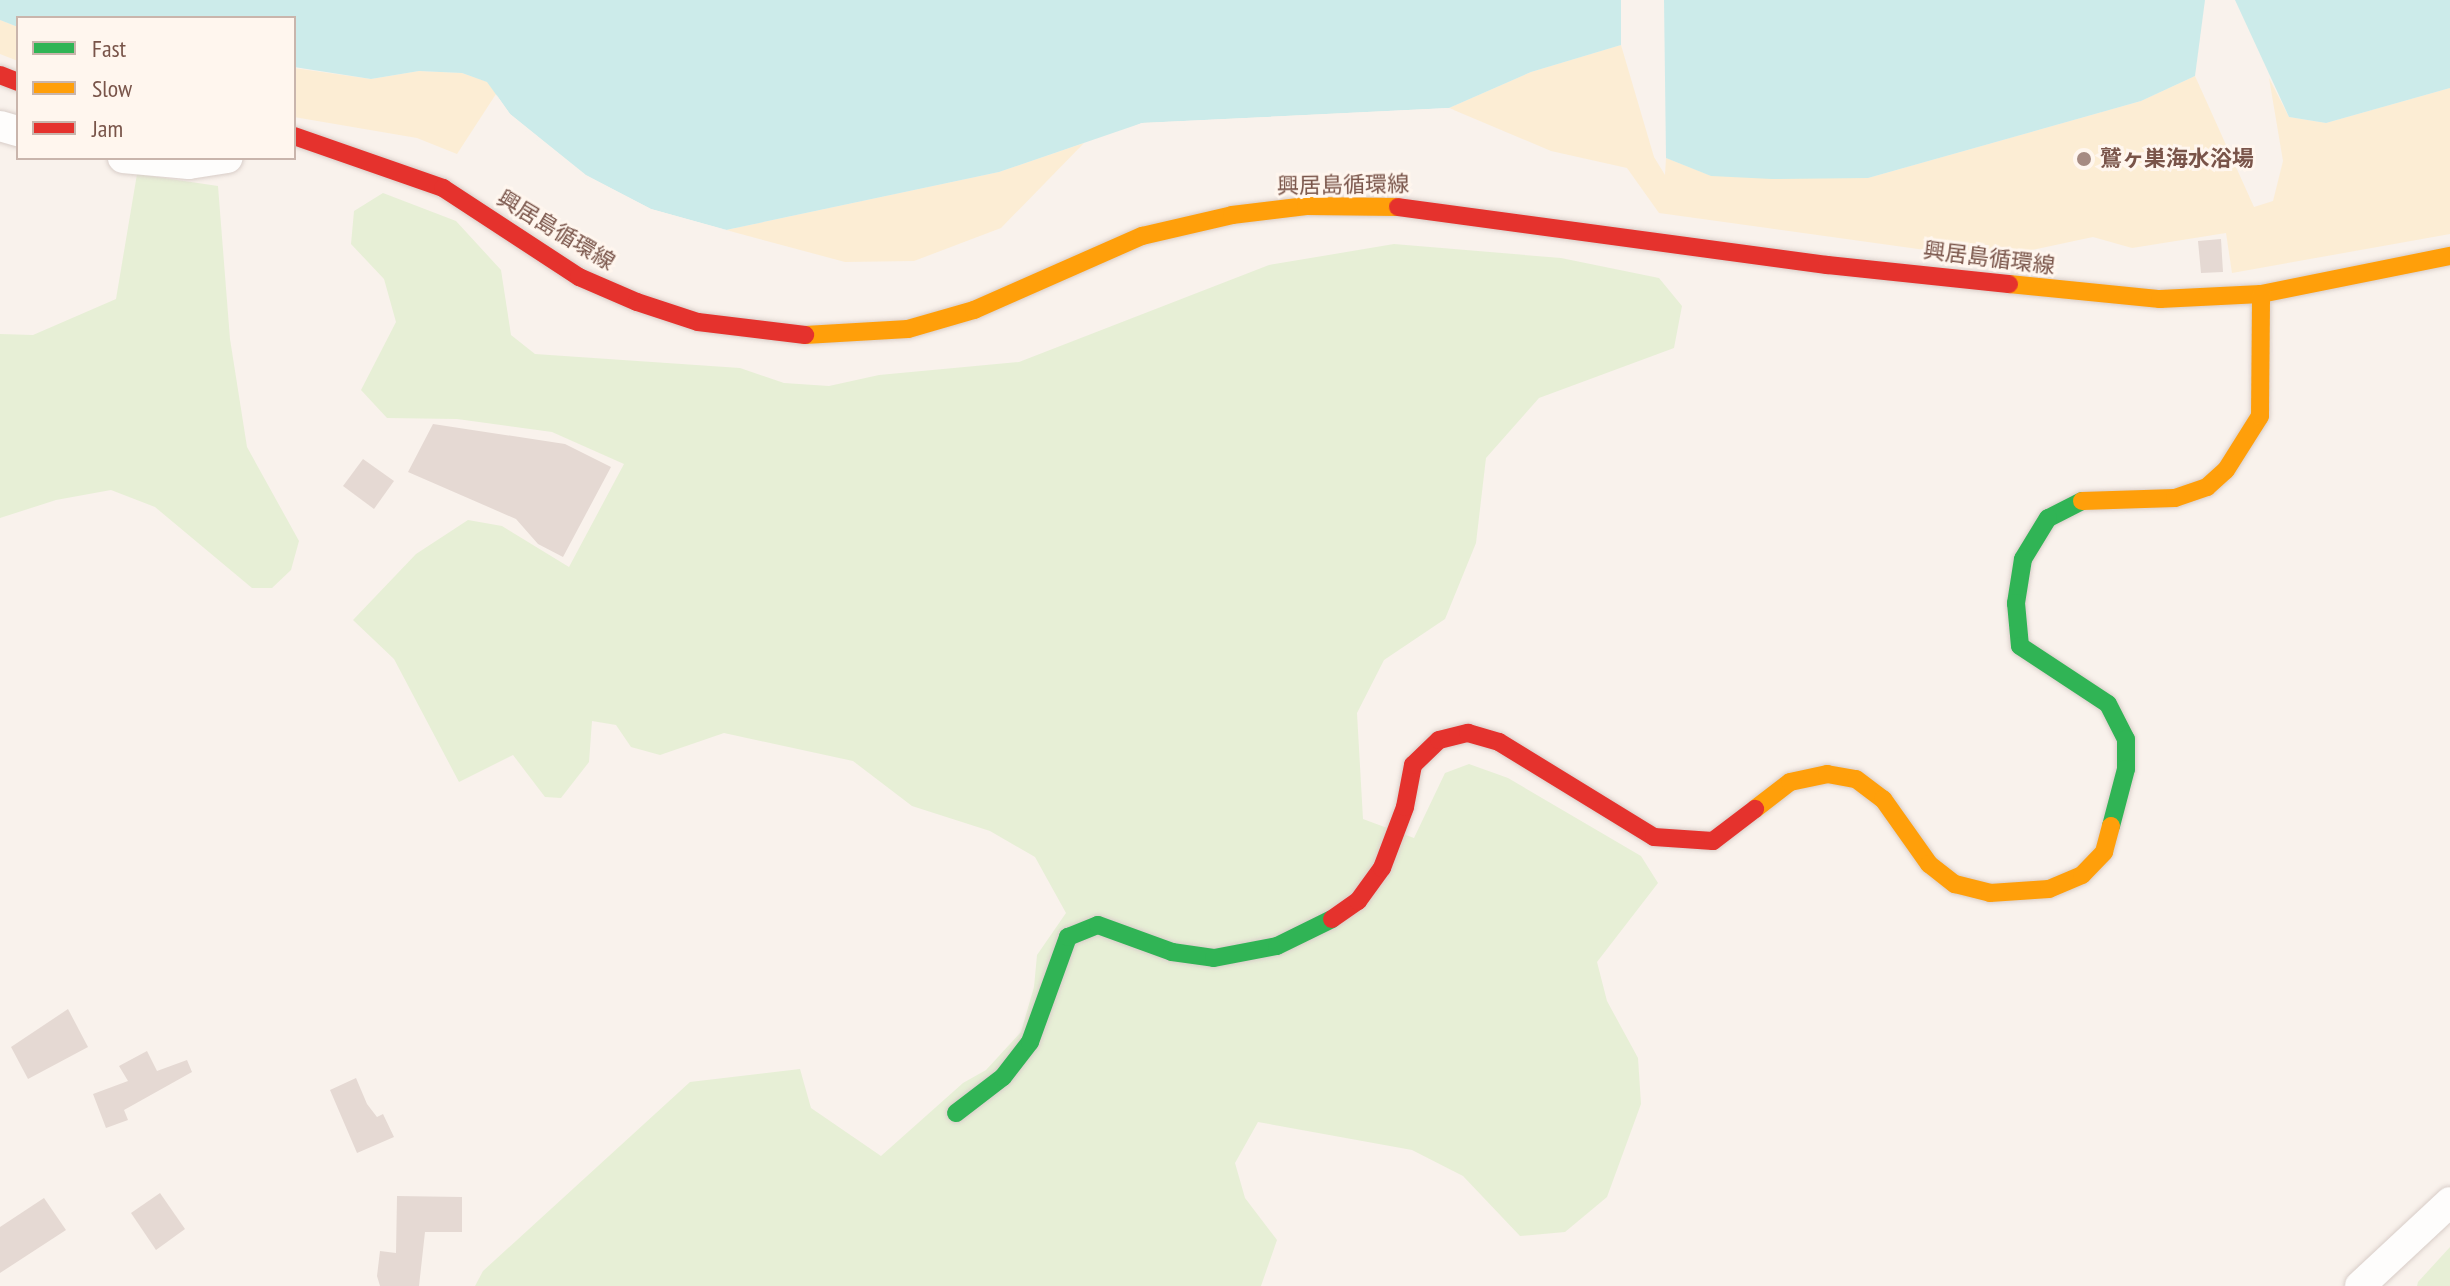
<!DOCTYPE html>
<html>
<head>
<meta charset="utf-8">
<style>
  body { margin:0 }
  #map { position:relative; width:2450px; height:1286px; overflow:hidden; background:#f9f2ec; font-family:"PT Sans Narrow","Noto Sans JP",sans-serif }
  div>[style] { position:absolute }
  .green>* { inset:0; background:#e7efd6 }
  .sand>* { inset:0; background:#fcedd4 }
  .water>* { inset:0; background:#ccebea }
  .pier>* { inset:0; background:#f9f2ec }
  .building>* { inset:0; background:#e5d9d3 }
  .roads { filter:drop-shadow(0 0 2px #d8cdc8) drop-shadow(0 0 2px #d8cdc8) }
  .street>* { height:30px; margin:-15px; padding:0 15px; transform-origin:15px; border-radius:15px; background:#fefdfc }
  .fast>* { height:18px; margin:-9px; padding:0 9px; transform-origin:9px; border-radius:9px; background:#30b455 }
  .slow>* { height:18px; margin:-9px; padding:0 9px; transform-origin:9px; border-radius:9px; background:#ff9f0a }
  .jam>* { height:18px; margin:-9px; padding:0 9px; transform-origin:9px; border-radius:9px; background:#e5322d }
  .dots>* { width:22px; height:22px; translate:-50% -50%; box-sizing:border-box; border:4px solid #fff6ee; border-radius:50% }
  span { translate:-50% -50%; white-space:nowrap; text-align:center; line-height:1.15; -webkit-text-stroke:6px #fff6ee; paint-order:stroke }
  .poi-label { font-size:22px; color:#795449; font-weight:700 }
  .left { translate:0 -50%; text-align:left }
  .street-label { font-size:22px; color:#795449 }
  .legend { position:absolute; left:16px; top:16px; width:280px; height:144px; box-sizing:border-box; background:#fff6ee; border:2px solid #c9b5ac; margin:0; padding:10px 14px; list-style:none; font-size:24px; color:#795449 }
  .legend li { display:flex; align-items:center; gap:16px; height:40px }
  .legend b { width:40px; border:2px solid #c9b5ac }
</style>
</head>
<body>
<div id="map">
  <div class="green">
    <div style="clip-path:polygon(137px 174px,218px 186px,230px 339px,247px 447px,299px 541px,291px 570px,272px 588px,252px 588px,155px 507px,111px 490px,56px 500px,0 518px,0 334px,33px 335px,116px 299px)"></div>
    <div style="clip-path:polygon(383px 193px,456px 221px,501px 270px,511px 335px,535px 354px,740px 368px,784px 383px,829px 386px,879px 375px,1019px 362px,1269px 265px,1394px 244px,1561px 258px,1659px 278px,1682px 306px,1674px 348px,1539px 398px,1486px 458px,1476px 543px,1445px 619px,1384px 660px,1357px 713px,1363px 819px,1414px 838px,1445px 773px,1469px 764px,1508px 778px,1641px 856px,1658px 883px,1597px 962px,1607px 1001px,1638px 1058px,1641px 1104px,1607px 1197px,1565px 1232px,1520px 1236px,1463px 1176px,1412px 1150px,1258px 1122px,1235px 1163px,1245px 1198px,1277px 1240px,1261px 1286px,475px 1286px,483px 1271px,690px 1082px,800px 1069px,811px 1108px,881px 1156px,963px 1083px,986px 1070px,1021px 1032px,1034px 987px,1037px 955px,1066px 913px,1035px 857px,990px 831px,912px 806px,853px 761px,724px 733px,660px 755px,631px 747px,616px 725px,592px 721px,589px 762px,561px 798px,545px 797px,513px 755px,459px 782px,394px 659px,353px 620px,416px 554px,468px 520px,502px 526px,569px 567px,624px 464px,552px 432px,457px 419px,387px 418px,361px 390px,396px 322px,384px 279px,351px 244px,354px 211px)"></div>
    <div style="clip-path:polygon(2450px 1247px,2450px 1286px,2417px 1286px,2418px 1282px)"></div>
  </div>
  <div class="sand">
    <div style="clip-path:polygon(0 20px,18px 27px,18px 61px,0 54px)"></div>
    <div style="clip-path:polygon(1621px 45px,1654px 157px,1665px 175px,1666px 158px,1712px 176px,1868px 178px,2141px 101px,2195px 76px,2254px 207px,2273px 201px,2283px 161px,2269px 78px,2289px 117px,2326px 123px,2450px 88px,2450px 234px,2232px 273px,2226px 233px,2132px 248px,2093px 237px,1990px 259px,1659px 213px,1627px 168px,1551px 151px,1449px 108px,1531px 72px)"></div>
    <div style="clip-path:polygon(294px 68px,371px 79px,419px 71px,462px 73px,488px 82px,496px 94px,457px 154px,417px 138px,294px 117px)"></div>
    <div style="clip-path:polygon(1084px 143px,1001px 228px,914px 261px,845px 262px,726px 230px,999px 172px)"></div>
  </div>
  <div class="water">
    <div style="clip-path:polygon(0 0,1621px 0,1621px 45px,1531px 72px,1449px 108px,1142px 123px,999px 172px,726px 230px,651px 209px,585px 175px,510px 114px,487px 82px,462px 73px,419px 71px,371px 79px,294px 67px,294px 18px,18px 18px,18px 27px,0 20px)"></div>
    <div style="clip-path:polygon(1664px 0,2205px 0,2195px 76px,2141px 101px,1868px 178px,1772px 179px,1711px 176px,1666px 158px)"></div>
    <div style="clip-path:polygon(2235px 0,2450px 0,2450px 88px,2326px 123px,2289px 117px)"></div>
  </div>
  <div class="pier">
    <div style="clip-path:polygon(496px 94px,510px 114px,586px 175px,651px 209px,734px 232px,650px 213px,584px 179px,507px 116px)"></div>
    <div style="clip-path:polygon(1449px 108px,1454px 110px,1142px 127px,1078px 149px,1142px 123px)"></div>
  </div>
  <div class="building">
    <div style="clip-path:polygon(2221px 239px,2223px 272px,2201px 273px,2198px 241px)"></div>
    <div style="clip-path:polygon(433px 424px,565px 444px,611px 467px,563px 557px,538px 544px,516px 519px,408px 472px)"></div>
    <div style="clip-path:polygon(363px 459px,394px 481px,374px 509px,343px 486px)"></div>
    <div style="clip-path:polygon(68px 1009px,88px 1047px,28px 1079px,11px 1047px)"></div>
    <div style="clip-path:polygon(147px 1051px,157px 1071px,187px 1060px,192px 1072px,124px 1110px,128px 1120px,106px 1128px,93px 1094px,128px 1081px,119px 1066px)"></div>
    <div style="clip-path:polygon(356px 1078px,367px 1104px,377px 1117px,383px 1114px,394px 1137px,357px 1153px,330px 1090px)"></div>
    <div style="clip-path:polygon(160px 1193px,185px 1229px,156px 1250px,131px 1213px)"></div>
    <div style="clip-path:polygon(397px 1196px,462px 1197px,462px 1232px,425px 1232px,419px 1286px,380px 1286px,377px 1276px,380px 1251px,396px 1253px)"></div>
    <div style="clip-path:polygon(44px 1198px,66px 1230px,0 1273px,0 1227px)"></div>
  </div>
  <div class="roads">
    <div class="street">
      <div style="left:0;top:126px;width:19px;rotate:16deg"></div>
      <div style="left:123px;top:158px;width:66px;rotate:5.2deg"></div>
      <div style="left:189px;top:164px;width:39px;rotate:-9deg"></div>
      <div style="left:2360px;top:1286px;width:123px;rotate:-43deg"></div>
    </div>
    <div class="fast">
      <div style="left:2082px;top:501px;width:38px;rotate:153deg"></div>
      <div style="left:2048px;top:518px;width:48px;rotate:121.4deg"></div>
      <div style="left:2023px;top:559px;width:45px;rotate:99deg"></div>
      <div style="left:2016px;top:603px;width:43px;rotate:84.7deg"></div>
      <div style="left:2020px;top:646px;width:105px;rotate:33.4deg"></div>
      <div style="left:2108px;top:704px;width:39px;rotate:63deg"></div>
      <div style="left:2126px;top:739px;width:30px;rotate:90deg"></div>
      <div style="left:2126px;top:769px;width:59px;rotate:104.7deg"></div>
      <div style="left:956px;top:1113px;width:59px;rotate:-37.5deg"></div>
      <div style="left:1003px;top:1077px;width:44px;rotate:-52.4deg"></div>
      <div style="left:1030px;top:1042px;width:112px;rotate:-70.1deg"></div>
      <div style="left:1068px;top:937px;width:32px;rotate:-22deg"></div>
      <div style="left:1098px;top:925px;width:79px;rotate:20deg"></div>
      <div style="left:1172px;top:952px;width:42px;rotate:8.1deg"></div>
      <div style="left:1214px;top:958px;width:64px;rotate:-10.8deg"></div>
      <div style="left:1277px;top:946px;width:61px;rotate:-26.1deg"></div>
    </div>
    <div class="slow">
      <div style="left:2009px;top:284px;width:152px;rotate:5.7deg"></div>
      <div style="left:2160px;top:299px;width:101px;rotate:-2.8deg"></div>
      <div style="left:2261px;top:294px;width:193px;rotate:-11.4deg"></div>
      <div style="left:805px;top:335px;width:103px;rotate:-3.3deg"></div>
      <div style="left:908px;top:329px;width:69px;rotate:-16.1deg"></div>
      <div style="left:974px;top:310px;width:184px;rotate:-23.8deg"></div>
      <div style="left:1142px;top:236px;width:92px;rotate:-13.1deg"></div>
      <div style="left:1232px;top:215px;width:75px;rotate:-6.9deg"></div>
      <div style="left:1306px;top:206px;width:92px;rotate:0.6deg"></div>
      <div style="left:2082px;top:501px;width:93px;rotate:-1.8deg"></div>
      <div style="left:2175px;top:498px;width:34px;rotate:-19deg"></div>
      <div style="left:2207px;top:487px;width:25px;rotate:-42deg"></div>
      <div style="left:2226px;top:470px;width:64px;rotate:-57.8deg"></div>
      <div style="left:2260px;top:416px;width:122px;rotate:-89.5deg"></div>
      <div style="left:1755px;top:809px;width:44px;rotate:-37.6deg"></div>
      <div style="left:1790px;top:782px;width:38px;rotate:-12deg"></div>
      <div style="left:1827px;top:774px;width:29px;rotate:10deg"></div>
      <div style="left:1856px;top:779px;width:34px;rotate:37deg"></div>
      <div style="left:1883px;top:799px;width:80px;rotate:54.7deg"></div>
      <div style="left:1929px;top:864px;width:33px;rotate:38deg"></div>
      <div style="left:1955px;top:884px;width:36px;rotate:14deg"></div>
      <div style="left:1990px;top:893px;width:59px;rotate:-3.9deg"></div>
      <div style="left:2049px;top:889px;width:36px;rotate:-23deg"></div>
      <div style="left:2082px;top:875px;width:32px;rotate:-46deg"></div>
      <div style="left:2104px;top:852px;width:27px;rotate:-75deg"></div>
    </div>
    <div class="jam">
      <div style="left:0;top:75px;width:19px;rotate:21deg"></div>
      <div style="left:294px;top:136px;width:158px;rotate:19.2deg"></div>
      <div style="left:443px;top:188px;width:163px;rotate:33.2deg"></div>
      <div style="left:579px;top:277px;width:63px;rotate:23.3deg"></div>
      <div style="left:637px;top:302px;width:64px;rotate:18.2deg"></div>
      <div style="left:698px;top:322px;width:108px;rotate:6.9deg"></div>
      <div style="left:1398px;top:207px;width:433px;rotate:7.7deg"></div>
      <div style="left:1827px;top:265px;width:183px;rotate:6deg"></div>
      <div style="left:1332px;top:919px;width:32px;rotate:-35deg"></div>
      <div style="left:1358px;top:901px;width:41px;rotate:-54deg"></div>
      <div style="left:1382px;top:868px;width:65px;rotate:-69.3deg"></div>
      <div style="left:1405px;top:807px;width:43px;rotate:-79.2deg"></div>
      <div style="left:1413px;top:765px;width:36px;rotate:-44deg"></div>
      <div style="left:1439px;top:740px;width:30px;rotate:-14deg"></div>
      <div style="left:1468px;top:733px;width:32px;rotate:16deg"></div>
      <div style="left:1499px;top:742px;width:182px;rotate:31.5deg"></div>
      <div style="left:1654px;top:837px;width:59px;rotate:3.9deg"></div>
      <div style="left:1713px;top:841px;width:53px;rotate:-37.3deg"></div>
    </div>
  </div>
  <div class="dots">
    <div style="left:2084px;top:159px;background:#a68b82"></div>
  </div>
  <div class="poi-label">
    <span class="left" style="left:2100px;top:159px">鷲ヶ巣海水浴場</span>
  </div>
  <div class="street-label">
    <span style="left:1343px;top:185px;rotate:-1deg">興居島循環線</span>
    <span style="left:556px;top:230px;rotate:31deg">興居島循環線</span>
    <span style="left:1989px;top:258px;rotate:7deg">興居島循環線</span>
  </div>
  <ul class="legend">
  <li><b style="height:10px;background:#30b455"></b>Fast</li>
  <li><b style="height:10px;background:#ff9f0a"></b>Slow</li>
  <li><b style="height:10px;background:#e5322d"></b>Jam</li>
  </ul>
</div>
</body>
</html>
